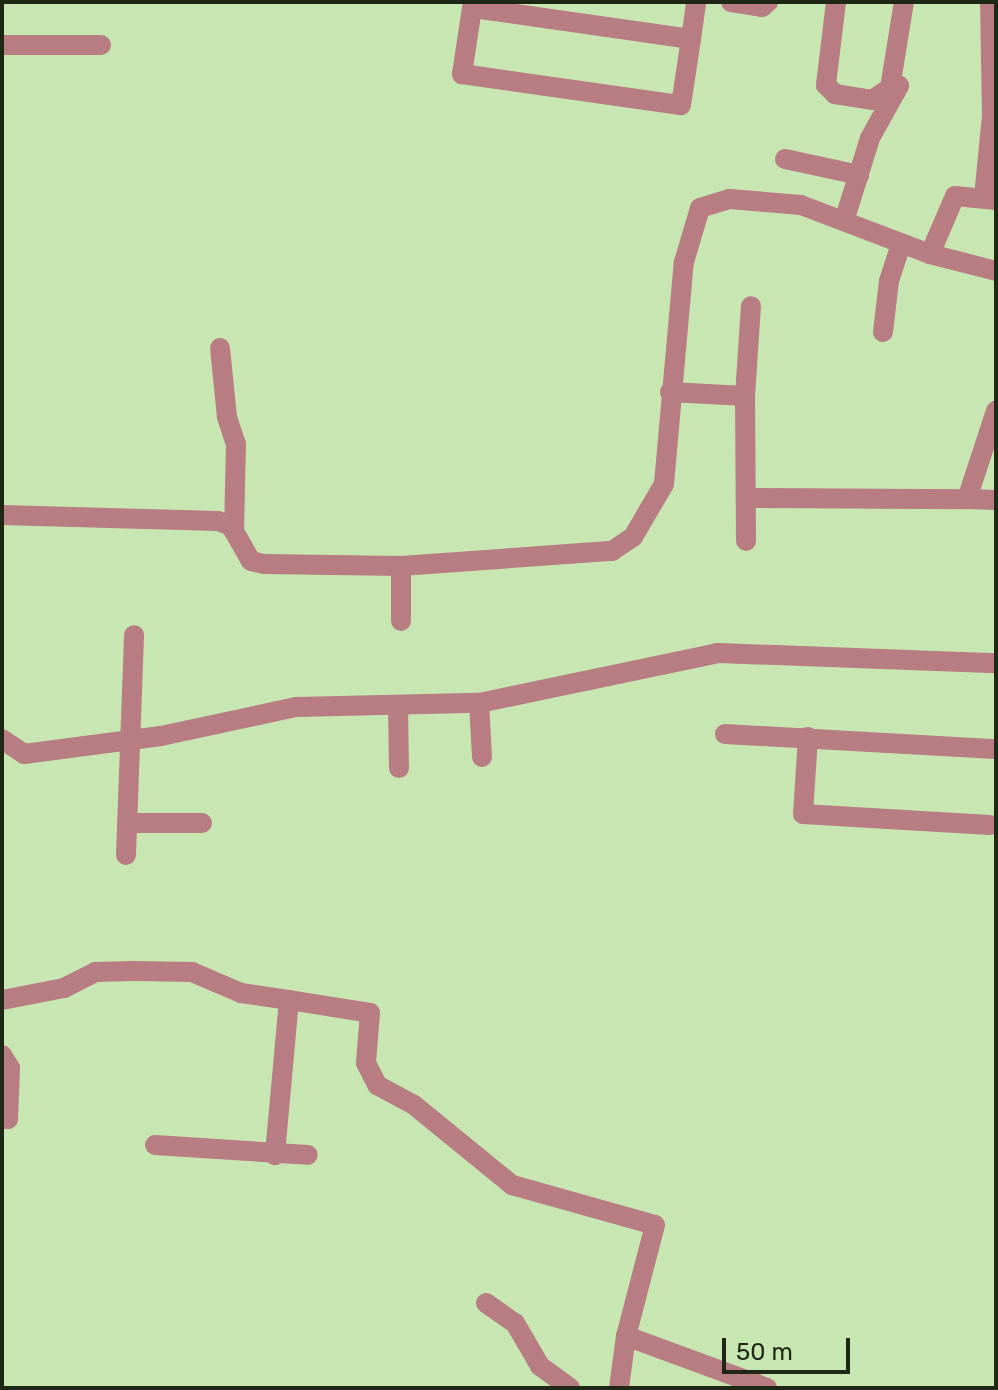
<!DOCTYPE html>
<html>
<head>
<meta charset="utf-8">
<style>
  body { margin:0 }
  #map { position:relative; width:998px; height:1390px; overflow:hidden; background:#c8e6b2; font-family:Rubik,sans-serif }
  div>[style] { position:absolute }
  .street>* { height:20px; margin:-10px; padding:0 10px; transform-origin:10px; border-radius:10px; background:#b87c83 }
  span { translate:-50% -50%; white-space:nowrap; text-align:center; line-height:1.15; -webkit-text-stroke:8px #c8e6b2; paint-order:stroke }
  .frame { position:absolute; inset:0; border:4px solid #1e2815; pointer-events:none }
  .scale { position:absolute; left:722px; top:1338px; width:128px; height:36px; box-sizing:border-box; border:4px solid #1e2815; border-top:0; padding-left:10px; font-size:24px; line-height:28px; white-space:nowrap; color:#1e2815; -webkit-text-stroke:6px #c8e6b2; paint-order:stroke }
</style>
</head>
<body>
<div id="map">
  <div class="street">
    <div style="left:731px;top:2px;width:31px;rotate:9deg"></div>
    <div style="left:762px;top:7px;width:8px;rotate:-40deg"></div>
    <div style="left:836px;top:2px;width:84px;rotate:96.9deg"></div>
    <div style="left:826px;top:85px;width:13px;rotate:45deg"></div>
    <div style="left:835px;top:94px;width:37px;rotate:9deg"></div>
    <div style="left:872px;top:100px;width:22px;rotate:-34deg"></div>
    <div style="left:890px;top:88px;width:87px;rotate:-80.8deg"></div>
    <div style="left:691px;top:39px;width:221px;rotate:-171.9deg"></div>
    <div style="left:472px;top:8px;width:67px;rotate:98.6deg"></div>
    <div style="left:462px;top:74px;width:221px;rotate:8.1deg"></div>
    <div style="left:681px;top:105px;width:67px;rotate:-81.4deg"></div>
    <div style="left:691px;top:39px;width:37px;rotate:-82deg"></div>
    <div style="left:2px;top:45px;width:99px"></div>
    <div style="left:785px;top:159px;width:76px;rotate:12.2deg"></div>
    <div style="left:984px;top:197px;width:82px;rotate:-84.4deg"></div>
    <div style="left:992px;top:115px;width:113px;rotate:-91deg"></div>
    <div style="left:845px;top:218px;width:84px;rotate:-72.6deg"></div>
    <div style="left:870px;top:138px;width:60px;rotate:-60.9deg"></div>
    <div style="left:930px;top:254px;width:68px;rotate:14.4deg"></div>
    <div style="left:883px;top:332px;width:51px;rotate:-83.3deg"></div>
    <div style="left:889px;top:281px;width:39px;rotate:-72deg"></div>
    <div style="left:220px;top:348px;width:69px;rotate:84.2deg"></div>
    <div style="left:227px;top:417px;width:28px;rotate:72deg"></div>
    <div style="left:236px;top:444px;width:87px;rotate:91.3deg"></div>
    <div style="left:670px;top:392px;width:75px;rotate:3.1deg"></div>
    <div style="left:745px;top:396px;width:145px;rotate:89.6deg"></div>
    <div style="left:745px;top:396px;width:90px;rotate:-86.2deg"></div>
    <div style="left:746px;top:498px;width:221px;rotate:0.3deg"></div>
    <div style="left:967px;top:499px;width:93px;rotate:-71.8deg"></div>
    <div style="left:967px;top:499px;width:29px;rotate:2deg"></div>
    <div style="left:2px;top:515px;width:216px;rotate:1.6deg"></div>
    <div style="left:218px;top:521px;width:14px;rotate:21deg"></div>
    <div style="left:231px;top:526px;width:40px;rotate:60.3deg"></div>
    <div style="left:251px;top:561px;width:13px;rotate:13deg"></div>
    <div style="left:264px;top:564px;width:137px;rotate:0.8deg"></div>
    <div style="left:401px;top:566px;width:212px;rotate:-4.1deg"></div>
    <div style="left:612px;top:551px;width:25px;rotate:-34deg"></div>
    <div style="left:633px;top:537px;width:61px;rotate:-59.7deg"></div>
    <div style="left:664px;top:484px;width:223px;rotate:-84.9deg"></div>
    <div style="left:684px;top:262px;width:56px;rotate:-73.5deg"></div>
    <div style="left:700px;top:208px;width:31px;rotate:-17deg"></div>
    <div style="left:730px;top:199px;width:71px;rotate:4.8deg"></div>
    <div style="left:801px;top:205px;width:138px;rotate:20.8deg"></div>
    <div style="left:930px;top:254px;width:63px;rotate:-66.7deg"></div>
    <div style="left:955px;top:196px;width:41px;rotate:5.6deg"></div>
    <div style="left:401px;top:566px;width:55px;rotate:90deg"></div>
    <div style="left:479px;top:703px;width:54px;rotate:86.8deg"></div>
    <div style="left:398px;top:705px;width:63px;rotate:89.1deg"></div>
    <div style="left:725px;top:734px;width:271px;rotate:3.2deg"></div>
    <div style="left:808px;top:737px;width:77px;rotate:93.7deg"></div>
    <div style="left:803px;top:814px;width:187px;rotate:3.4deg"></div>
    <div style="left:2px;top:739px;width:27px;rotate:34deg"></div>
    <div style="left:24px;top:754px;width:138px;rotate:-7.5deg"></div>
    <div style="left:161px;top:736px;width:138px;rotate:-12.1deg"></div>
    <div style="left:296px;top:707px;width:183px;rotate:-1.3deg"></div>
    <div style="left:479px;top:703px;width:244px;rotate:-11.8deg"></div>
    <div style="left:718px;top:653px;width:278px;rotate:2.1deg"></div>
    <div style="left:127px;top:823px;width:75px"></div>
    <div style="left:126px;top:855px;width:220px;rotate:-87.9deg"></div>
    <div style="left:2px;top:1000px;width:63px;rotate:-11deg"></div>
    <div style="left:64px;top:988px;width:35px;rotate:-27deg"></div>
    <div style="left:95px;top:972px;width:40px;rotate:-1.4deg"></div>
    <div style="left:135px;top:971px;width:57px;rotate:1deg"></div>
    <div style="left:192px;top:972px;width:53px;rotate:23.2deg"></div>
    <div style="left:241px;top:993px;width:49px;rotate:8.3deg"></div>
    <div style="left:289px;top:1000px;width:156px;rotate:95.2deg"></div>
    <div style="left:289px;top:1000px;width:82px;rotate:9.1deg"></div>
    <div style="left:370px;top:1013px;width:50px;rotate:94.6deg"></div>
    <div style="left:366px;top:1063px;width:25px;rotate:63deg"></div>
    <div style="left:377px;top:1085px;width:42px;rotate:28.4deg"></div>
    <div style="left:414px;top:1105px;width:127px;rotate:39.2deg"></div>
    <div style="left:512px;top:1185px;width:148px;rotate:15.6deg"></div>
    <div style="left:655px;top:1225px;width:115px;rotate:104.6deg"></div>
    <div style="left:626px;top:1336px;width:52px;rotate:97.7deg"></div>
    <div style="left:2px;top:1055px;width:15px;rotate:58deg"></div>
    <div style="left:10px;top:1068px;width:51px;rotate:92.2deg"></div>
    <div style="left:8px;top:1119px;width:6px;rotate:-171deg"></div>
    <div style="left:155px;top:1145px;width:153px;rotate:3.7deg"></div>
    <div style="left:486px;top:1303px;width:35px;rotate:35deg"></div>
    <div style="left:515px;top:1323px;width:50px;rotate:59.8deg"></div>
    <div style="left:540px;top:1366px;width:37px;rotate:36deg"></div>
    <div style="left:626px;top:1336px;width:150px;rotate:20.2deg"></div>
  </div>
  <div class="frame"></div>
  <div class="scale">50 m</div>
</div>
</body>
</html>
